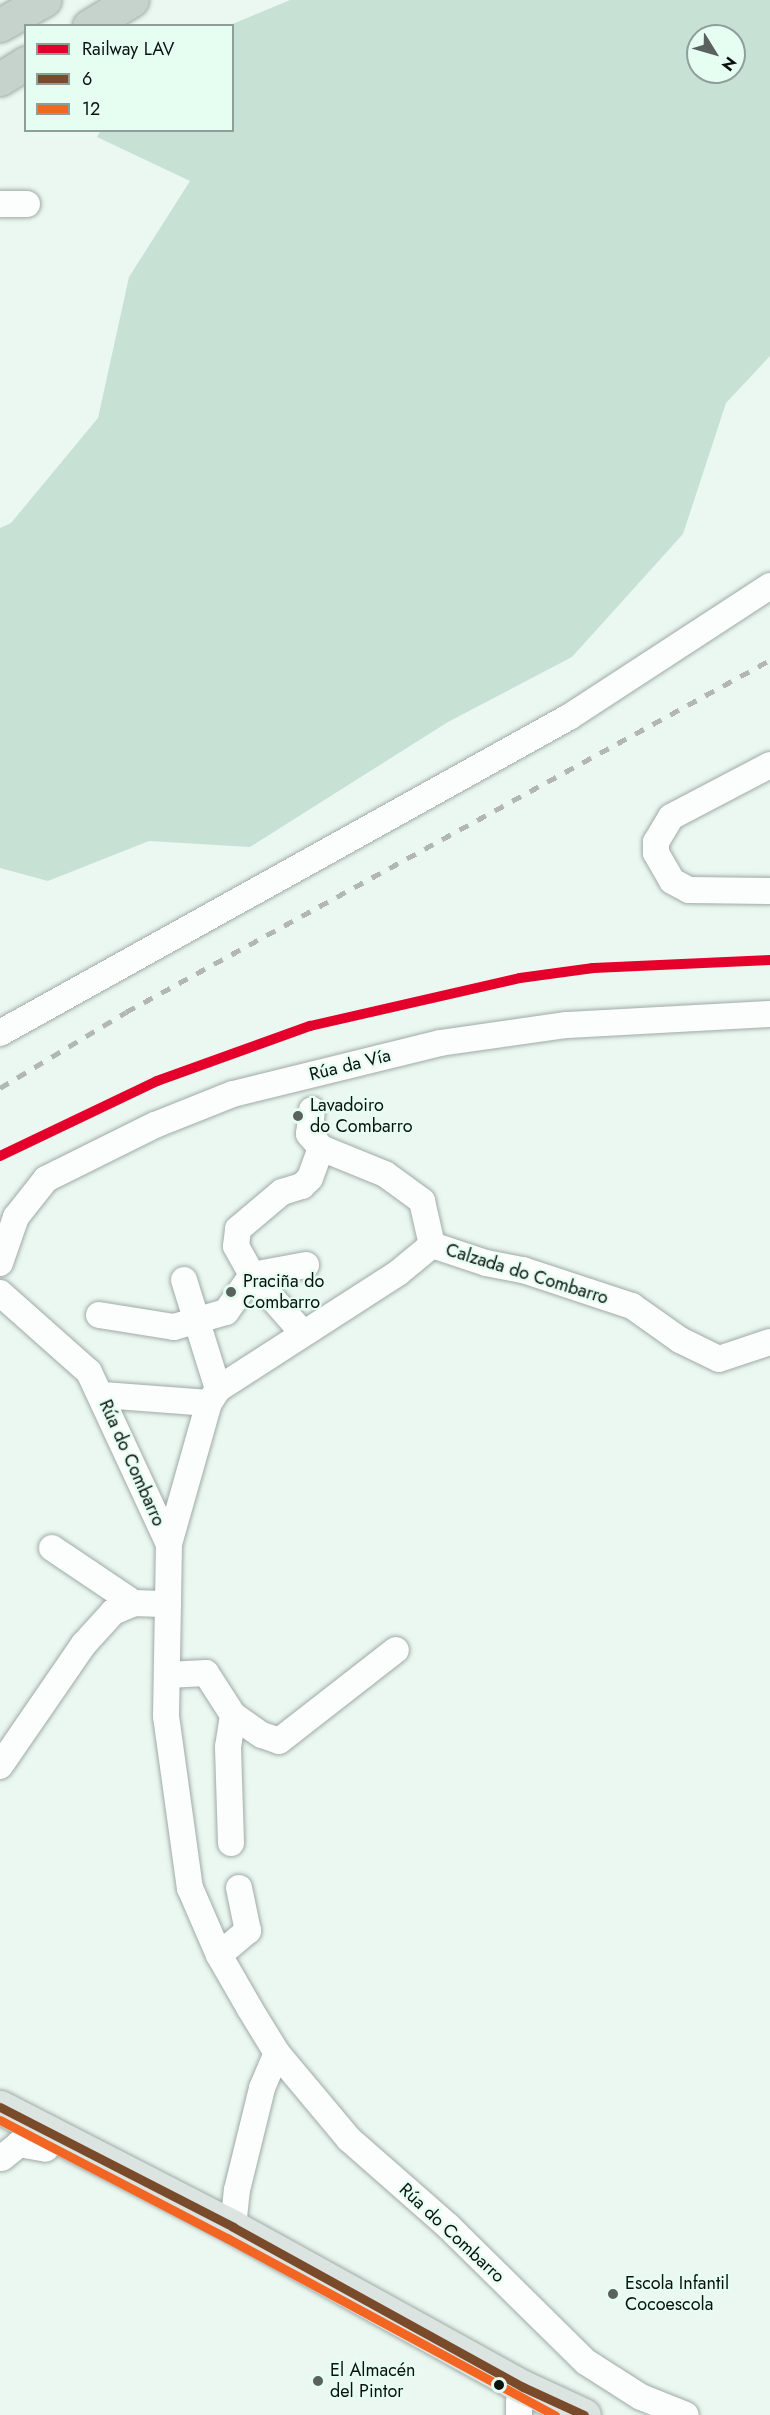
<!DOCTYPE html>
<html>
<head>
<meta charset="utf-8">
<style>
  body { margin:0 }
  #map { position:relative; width:770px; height:2415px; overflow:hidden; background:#ebf8f2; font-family:Jost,sans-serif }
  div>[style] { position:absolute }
  .green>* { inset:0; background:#c8e1d5 }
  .roads { filter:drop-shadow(0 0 2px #a0aaa6) drop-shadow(0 0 2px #a0aaa6) }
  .minor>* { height:26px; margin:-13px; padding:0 13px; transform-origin:13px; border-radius:13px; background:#fcfefd }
  .primary>* { height:33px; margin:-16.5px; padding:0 16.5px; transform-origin:16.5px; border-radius:16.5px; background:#dce4e1 }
  .motorway>* { height:33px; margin:-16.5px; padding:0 16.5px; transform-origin:16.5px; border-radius:16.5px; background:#c6d3cd }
  .rail>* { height:4.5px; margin-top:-2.25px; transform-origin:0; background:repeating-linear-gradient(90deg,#b2b6b4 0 10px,transparent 0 20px) }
  .bus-1>* { height:9px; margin:-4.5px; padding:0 4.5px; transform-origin:4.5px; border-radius:4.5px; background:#7a4b2a }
  .bus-2>* { height:9px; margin:-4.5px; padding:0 4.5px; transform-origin:4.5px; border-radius:4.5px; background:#f26522 }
  .rail-1>* { height:10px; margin:-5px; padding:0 5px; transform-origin:5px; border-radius:5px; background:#e4002b }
  .dots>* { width:16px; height:16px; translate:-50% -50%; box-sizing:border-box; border:3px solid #e6fdf2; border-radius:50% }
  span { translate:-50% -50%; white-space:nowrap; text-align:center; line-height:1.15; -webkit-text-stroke:4.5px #e6fdf2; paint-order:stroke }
  .street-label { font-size:18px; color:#0a120e }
  .poi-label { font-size:18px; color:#0a120e }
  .left { translate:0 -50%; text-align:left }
  .legend { position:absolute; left:24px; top:24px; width:210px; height:108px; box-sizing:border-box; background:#e6fdf2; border:2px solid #8e9f97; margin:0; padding:8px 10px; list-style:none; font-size:18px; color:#0a120e }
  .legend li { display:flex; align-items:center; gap:12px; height:30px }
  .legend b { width:30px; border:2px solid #8e9f97 }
  .north { position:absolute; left:686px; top:24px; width:60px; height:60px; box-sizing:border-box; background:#e6fdf2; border:2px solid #8e9f97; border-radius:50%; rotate:127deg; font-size:16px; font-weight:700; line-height:24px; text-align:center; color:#0a120e }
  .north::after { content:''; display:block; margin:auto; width:21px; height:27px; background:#59625e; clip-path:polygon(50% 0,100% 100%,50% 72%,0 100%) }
</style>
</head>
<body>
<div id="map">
  <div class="green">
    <div style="clip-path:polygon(evenodd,290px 0,770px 0,770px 356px,726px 403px,683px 534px,572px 657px,448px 722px,250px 847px,149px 841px,48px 881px,0 868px,0 528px,11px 523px,98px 418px,129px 277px,190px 181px,97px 137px,101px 130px,232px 130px,230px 25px,290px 0,698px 36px,734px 36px,734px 72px,698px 72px,698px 36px)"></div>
  </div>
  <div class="roads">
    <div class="minor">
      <div style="left:0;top:204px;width:27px"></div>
      <div style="left:770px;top:765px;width:112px;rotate:152.3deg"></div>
      <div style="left:671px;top:817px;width:29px;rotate:121deg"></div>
      <div style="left:656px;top:842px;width:11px;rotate:90deg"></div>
      <div style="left:656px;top:853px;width:32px;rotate:60deg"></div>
      <div style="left:672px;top:881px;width:19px;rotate:28deg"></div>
      <div style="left:689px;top:890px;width:81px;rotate:0.7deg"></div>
      <div style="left:0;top:1033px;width:651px;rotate:-29.05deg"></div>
      <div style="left:569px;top:717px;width:240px;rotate:-33.1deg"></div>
      <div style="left:312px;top:1110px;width:24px;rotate:97deg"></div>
      <div style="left:309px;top:1134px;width:18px;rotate:49deg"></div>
      <div style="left:0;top:1263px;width:49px;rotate:-70.8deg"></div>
      <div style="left:16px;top:1217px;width:48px;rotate:-51.7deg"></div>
      <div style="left:46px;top:1179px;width:122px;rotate:-26.4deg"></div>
      <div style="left:155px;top:1125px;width:84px;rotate:-21.7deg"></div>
      <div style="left:233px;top:1094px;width:213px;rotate:-13.8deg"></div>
      <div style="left:440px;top:1043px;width:128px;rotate:-8.1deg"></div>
      <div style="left:567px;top:1025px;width:203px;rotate:-3.1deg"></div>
      <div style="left:184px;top:1280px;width:114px;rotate:72.7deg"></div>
      <div style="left:0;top:1293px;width:119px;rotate:41.6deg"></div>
      <div style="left:89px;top:1372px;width:190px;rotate:65.1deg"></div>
      <div style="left:169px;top:1544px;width:172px;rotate:91deg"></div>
      <div style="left:166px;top:1716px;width:174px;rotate:82.1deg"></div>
      <div style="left:190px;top:1888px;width:73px;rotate:66.6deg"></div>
      <div style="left:219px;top:1955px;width:62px;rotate:60.1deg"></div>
      <div style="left:250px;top:2009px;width:52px;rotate:58.5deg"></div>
      <div style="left:277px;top:2053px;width:112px;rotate:50.1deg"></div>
      <div style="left:349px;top:2139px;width:133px;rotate:41.3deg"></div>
      <div style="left:449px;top:2227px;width:192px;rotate:44.6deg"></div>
      <div style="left:586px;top:2362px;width:65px;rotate:32.5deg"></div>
      <div style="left:641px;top:2397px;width:48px;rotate:21.8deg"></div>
      <div style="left:99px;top:1315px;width:76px;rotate:9.1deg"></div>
      <div style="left:174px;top:1327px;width:54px;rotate:-16.1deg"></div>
      <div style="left:226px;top:1312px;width:45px;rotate:-54.9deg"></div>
      <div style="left:252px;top:1275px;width:55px;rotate:-10.5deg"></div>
      <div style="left:302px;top:1332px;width:76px;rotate:-131.3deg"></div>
      <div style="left:252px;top:1275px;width:33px;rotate:-119deg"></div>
      <div style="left:236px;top:1246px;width:17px;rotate:-83deg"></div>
      <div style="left:238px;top:1229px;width:57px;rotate:-40.1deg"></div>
      <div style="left:282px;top:1192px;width:21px;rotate:-17deg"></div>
      <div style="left:302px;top:1186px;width:11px;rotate:-45deg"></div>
      <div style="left:310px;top:1178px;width:32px;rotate:-70deg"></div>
      <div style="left:321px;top:1148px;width:69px;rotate:22.1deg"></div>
      <div style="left:385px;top:1174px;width:46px;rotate:36.1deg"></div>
      <div style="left:422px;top:1201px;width:45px;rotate:77.2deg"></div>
      <div style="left:103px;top:1395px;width:106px;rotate:4.3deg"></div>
      <div style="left:169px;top:1544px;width:147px;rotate:-74.2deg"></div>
      <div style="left:209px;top:1403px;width:17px;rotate:-57deg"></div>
      <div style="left:218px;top:1389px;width:214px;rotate:-32.8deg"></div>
      <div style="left:398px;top:1273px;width:44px;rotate:-39.5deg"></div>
      <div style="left:432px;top:1245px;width:57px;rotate:18.4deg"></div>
      <div style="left:486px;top:1263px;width:38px;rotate:11deg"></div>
      <div style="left:523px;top:1270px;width:115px;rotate:18.3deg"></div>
      <div style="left:632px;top:1306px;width:59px;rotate:35.3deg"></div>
      <div style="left:680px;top:1340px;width:43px;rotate:26deg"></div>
      <div style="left:719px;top:1359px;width:54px;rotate:-18.4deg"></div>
      <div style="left:52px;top:1548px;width:99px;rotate:33.9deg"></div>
      <div style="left:167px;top:1675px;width:39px;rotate:-3deg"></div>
      <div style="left:206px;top:1673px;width:50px;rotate:57.3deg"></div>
      <div style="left:233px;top:1715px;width:35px;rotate:35deg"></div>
      <div style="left:262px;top:1735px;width:18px;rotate:19deg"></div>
      <div style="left:279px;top:1741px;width:148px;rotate:-37.9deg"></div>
      <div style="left:0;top:1766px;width:148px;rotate:-55.5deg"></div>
      <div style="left:84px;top:1644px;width:43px;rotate:-47.8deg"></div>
      <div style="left:113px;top:1612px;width:23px;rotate:-23deg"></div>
      <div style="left:134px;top:1603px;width:34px;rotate:2deg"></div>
      <div style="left:231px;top:1843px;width:96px;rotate:-91.8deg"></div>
      <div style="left:228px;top:1747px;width:32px;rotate:-81deg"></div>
      <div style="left:219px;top:1955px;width:38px;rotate:-40deg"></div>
      <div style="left:248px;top:1931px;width:44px;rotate:-101.8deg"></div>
      <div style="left:2px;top:2158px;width:22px;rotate:-39deg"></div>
      <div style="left:19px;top:2144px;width:27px;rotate:10deg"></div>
      <div style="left:233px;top:2227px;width:37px;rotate:-84deg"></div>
      <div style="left:237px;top:2190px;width:105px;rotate:-76.2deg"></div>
      <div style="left:262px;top:2088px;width:38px;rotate:-67deg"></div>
      <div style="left:519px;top:2415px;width:14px;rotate:-90deg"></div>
    </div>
    <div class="primary">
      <div style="left:0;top:2107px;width:262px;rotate:27.2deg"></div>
      <div style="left:233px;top:2227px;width:331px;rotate:28.9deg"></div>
      <div style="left:523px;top:2387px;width:67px;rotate:24.7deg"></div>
    </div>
    <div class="motorway">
      <div style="left:0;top:25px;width:51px;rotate:-29.6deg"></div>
      <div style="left:89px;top:26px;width:50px;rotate:-31.2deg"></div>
      <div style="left:0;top:79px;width:31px;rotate:-32deg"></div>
    </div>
  </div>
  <div class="rail">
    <div style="left:0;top:1088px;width:147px;rotate:-31.1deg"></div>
    <div style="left:126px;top:1012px;width:734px;rotate:-28.66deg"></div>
  </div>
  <div class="bus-1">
    <div style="left:0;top:2107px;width:262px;rotate:27.2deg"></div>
    <div style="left:233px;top:2227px;width:331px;rotate:28.9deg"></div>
    <div style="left:523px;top:2387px;width:67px;rotate:24.7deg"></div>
  </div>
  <div class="bus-2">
    <div style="left:0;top:2120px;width:256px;rotate:27.5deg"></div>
    <div style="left:227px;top:2238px;width:373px;rotate:28.4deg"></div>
  </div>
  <div class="rail-1">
    <div style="left:0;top:1156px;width:174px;rotate:-25.5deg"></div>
    <div style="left:157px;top:1081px;width:163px;rotate:-19.8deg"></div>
    <div style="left:310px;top:1026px;width:215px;rotate:-12.9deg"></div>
    <div style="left:520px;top:978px;width:74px;rotate:-7.8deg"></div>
    <div style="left:593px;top:968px;width:177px;rotate:-2.6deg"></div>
  </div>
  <div class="dots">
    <div style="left:298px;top:1116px;background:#59625e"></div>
    <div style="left:231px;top:1292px;background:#59625e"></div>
    <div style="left:613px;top:2294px;background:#59625e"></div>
    <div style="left:318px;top:2381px;background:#59625e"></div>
    <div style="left:499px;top:2385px;background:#0a120e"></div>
  </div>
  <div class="street-label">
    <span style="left:350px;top:1065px;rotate:-14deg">Rúa da Vía</span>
    <span style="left:527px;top:1274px;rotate:17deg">Calzada do Combarro</span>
    <span style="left:132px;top:1463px;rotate:66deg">Rúa do Combarro</span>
    <span style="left:452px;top:2233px;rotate:43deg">Rúa do Combarro</span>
  </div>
  <div class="poi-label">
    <span class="left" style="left:310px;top:1116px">Lavadoiro<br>do Combarro</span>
    <span class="left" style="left:243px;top:1292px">Praciña do<br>Combarro</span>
    <span class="left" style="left:625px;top:2294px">Escola Infantil<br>Cocoescola</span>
    <span class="left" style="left:330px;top:2381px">El Almacén<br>del Pintor</span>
  </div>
  <ul class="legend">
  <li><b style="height:8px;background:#e4002b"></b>Railway LAV</li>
  <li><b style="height:8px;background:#7a4b2a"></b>6</li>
  <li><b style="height:8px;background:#f26522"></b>12</li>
  </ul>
  <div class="north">N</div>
</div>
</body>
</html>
